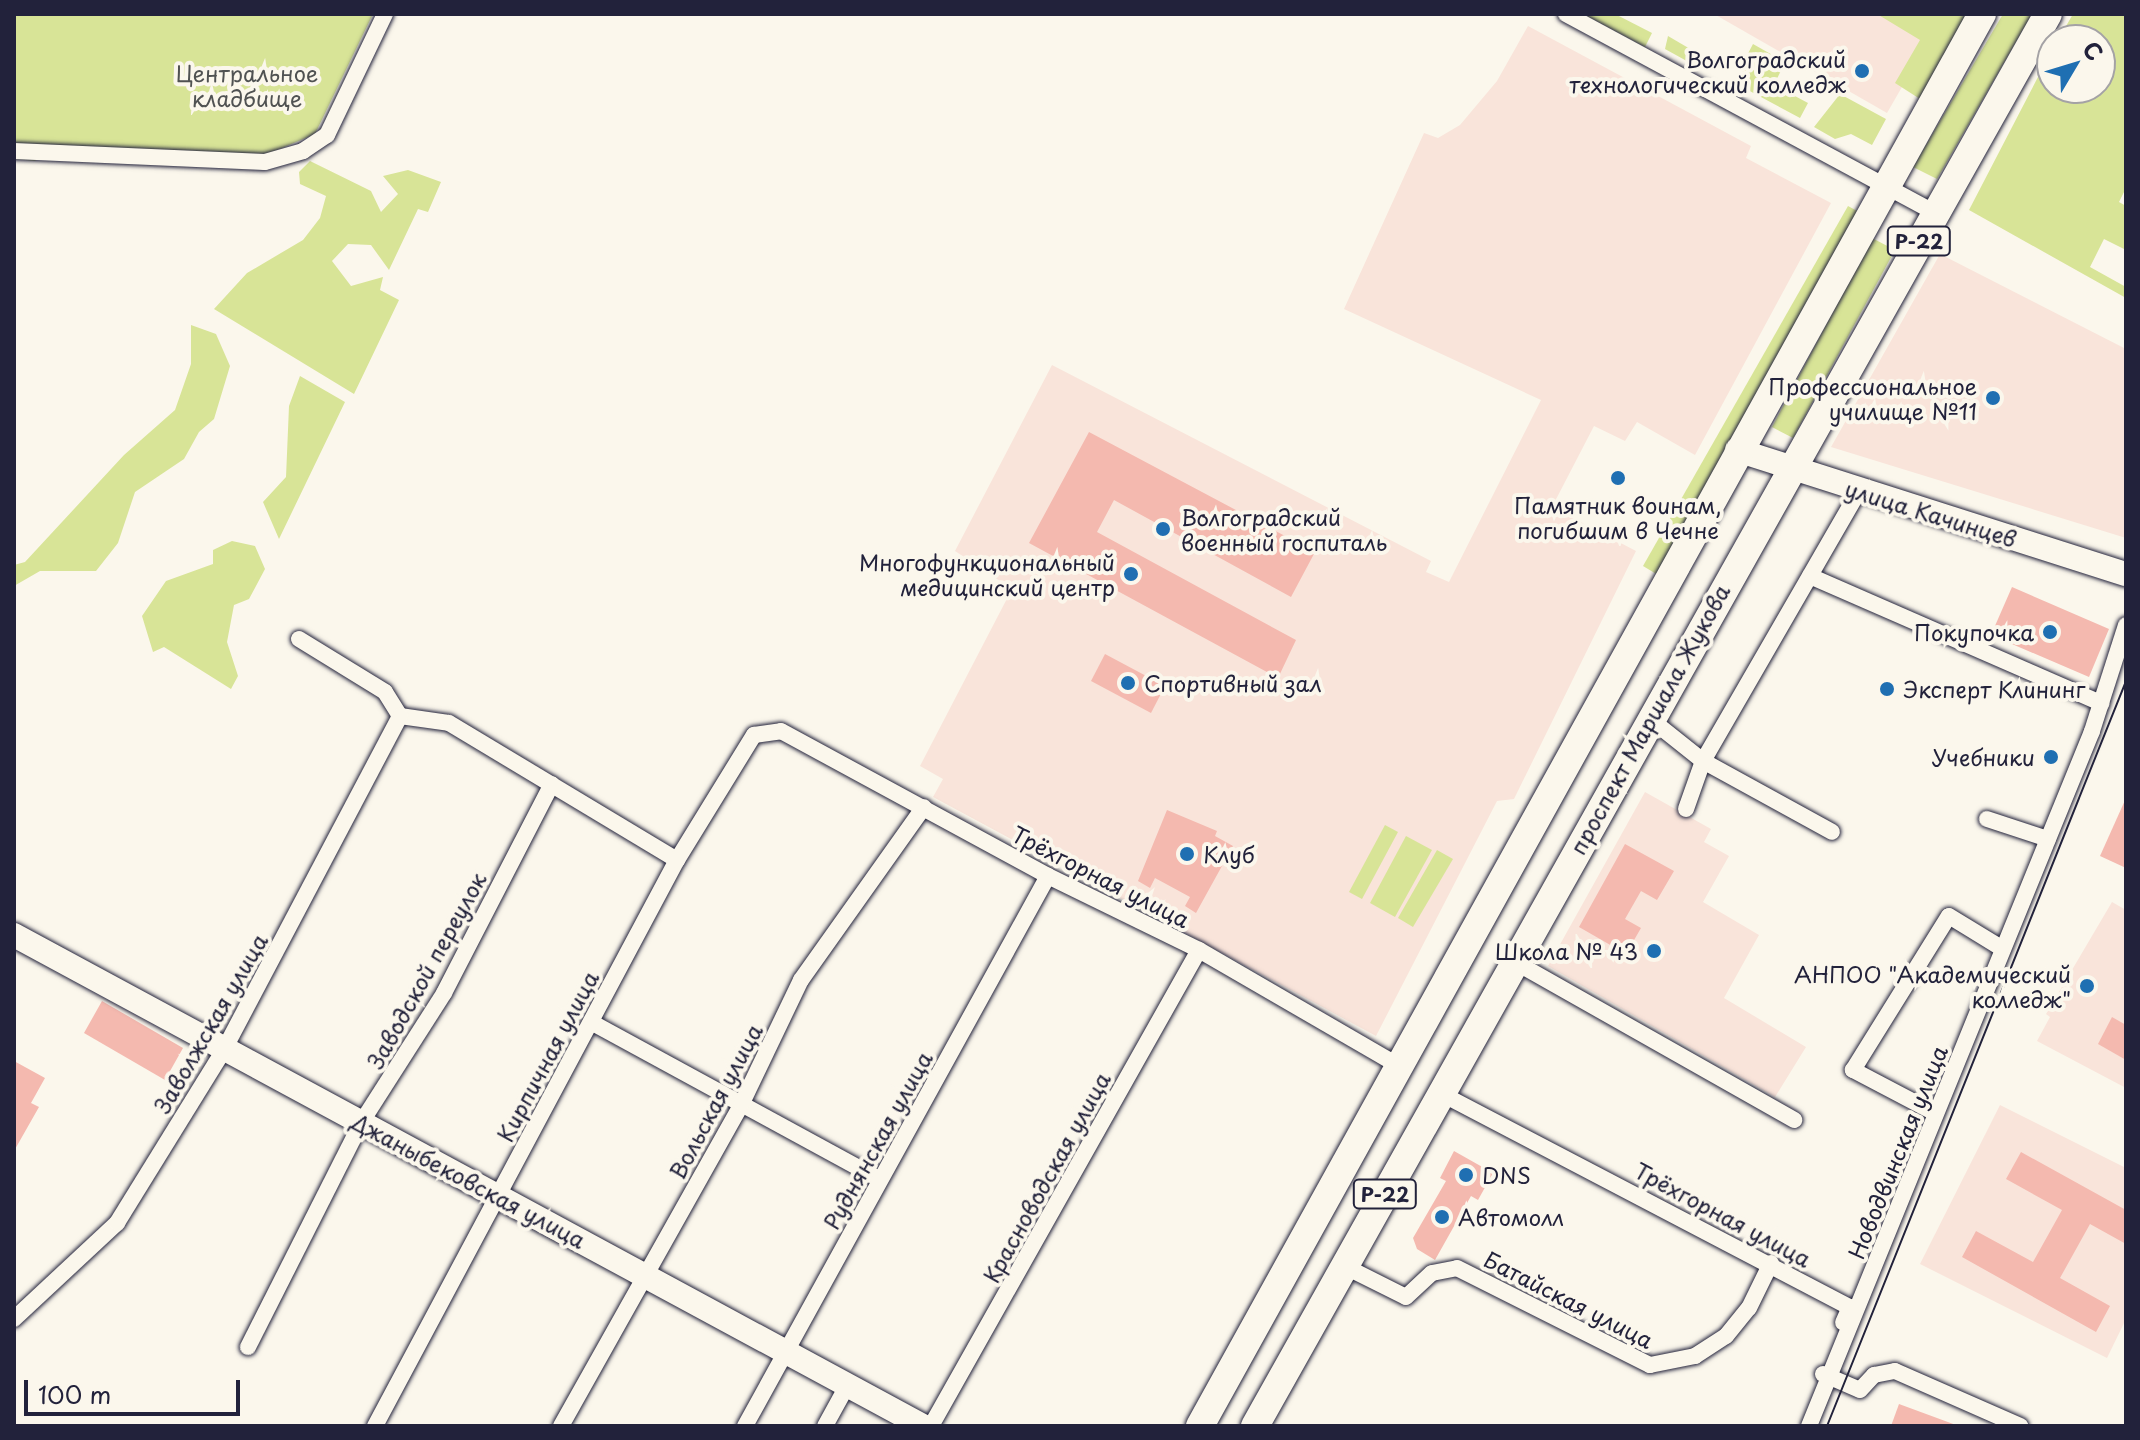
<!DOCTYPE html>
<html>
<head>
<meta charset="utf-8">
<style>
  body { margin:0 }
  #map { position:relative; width:2140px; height:1440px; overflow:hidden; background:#fbf7ec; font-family:"Playpen Sans",sans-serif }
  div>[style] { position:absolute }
  .built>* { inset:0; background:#f9e4da }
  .green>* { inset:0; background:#d8e497 }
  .building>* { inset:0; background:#f4b9af }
  .roads { filter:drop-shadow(0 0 2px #22223b) drop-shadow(0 0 2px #22223b) }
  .minor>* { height:16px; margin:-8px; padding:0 8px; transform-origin:8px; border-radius:8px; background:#fbf7ec }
  .secondary>* { height:24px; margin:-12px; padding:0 12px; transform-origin:12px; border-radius:12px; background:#fbf7ec }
  .trunk>* { height:28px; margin:-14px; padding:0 14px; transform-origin:14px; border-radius:14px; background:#fbf7ec }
  .tram>* { height:2px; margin:-1px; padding:0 1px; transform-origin:1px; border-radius:1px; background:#22223b }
  .dots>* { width:22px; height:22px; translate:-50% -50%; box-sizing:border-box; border:4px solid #fbf7ec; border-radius:50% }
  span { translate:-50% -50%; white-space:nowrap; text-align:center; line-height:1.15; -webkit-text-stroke:8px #fbf7ec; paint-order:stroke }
  .shield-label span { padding:2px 6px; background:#fbf7ec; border:2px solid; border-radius:6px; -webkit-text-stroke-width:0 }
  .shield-label { font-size:20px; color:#22223b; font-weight:700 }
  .poi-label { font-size:22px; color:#22223b }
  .right { translate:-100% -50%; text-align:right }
  .left { translate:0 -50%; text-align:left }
  .park-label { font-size:22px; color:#505252 }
  .street-label { font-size:22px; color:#22223b }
  .frame { position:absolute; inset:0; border:16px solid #22223b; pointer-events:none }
  .north { position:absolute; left:2036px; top:24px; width:80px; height:80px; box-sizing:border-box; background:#fbf7ec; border:2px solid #a4a2a5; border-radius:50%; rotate:52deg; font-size:22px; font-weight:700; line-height:32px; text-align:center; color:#22223b }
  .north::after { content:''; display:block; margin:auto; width:28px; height:36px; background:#1f6fb2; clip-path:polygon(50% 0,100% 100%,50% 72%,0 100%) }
  .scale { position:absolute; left:24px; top:1380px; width:216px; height:36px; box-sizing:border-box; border:4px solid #22223b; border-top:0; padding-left:10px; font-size:24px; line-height:28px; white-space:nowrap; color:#22223b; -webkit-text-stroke:6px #fbf7ec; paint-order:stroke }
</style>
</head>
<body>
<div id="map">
  <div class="built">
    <div style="clip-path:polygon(1714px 14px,1944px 14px,1887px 113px)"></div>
    <div style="clip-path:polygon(1528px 26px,1751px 146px,1746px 158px,1831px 203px,1695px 455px,1637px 422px,1625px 441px,1594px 426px,1552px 507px,1636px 551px,1514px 799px,1497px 801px,1376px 1036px,933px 797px,943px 779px,920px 766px,1012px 589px,955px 551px,1052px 365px,1431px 561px,1426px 572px,1449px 582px,1541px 400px,1344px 309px,1424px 133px,1438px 138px,1460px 125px,1497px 81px)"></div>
    <div style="clip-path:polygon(1940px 254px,2126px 349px,2126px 538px,1831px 447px)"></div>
    <div style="clip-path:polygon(1645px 792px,1711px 829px,1704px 842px,1729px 856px,1703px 902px,1759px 935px,1724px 998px,1806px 1047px,1775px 1097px,1548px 966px)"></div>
    <div style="clip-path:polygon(2112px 902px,2126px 910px,2126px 1088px,2037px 1041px,2050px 1017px,2046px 1014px)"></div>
    <div style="clip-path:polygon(2000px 1105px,2126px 1168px,2126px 1319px,2107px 1358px,1920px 1264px)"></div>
  </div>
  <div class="green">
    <div style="clip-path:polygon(14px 14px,373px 14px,315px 134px,261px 157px,48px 148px,35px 161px,14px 159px)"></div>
    <div style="clip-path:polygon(1583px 14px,1615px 14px,1652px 33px,1645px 47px)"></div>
    <div style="clip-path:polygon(1877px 14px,1968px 14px,1920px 99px,1895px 83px,1920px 40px)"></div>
    <div style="clip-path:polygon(2003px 14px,2032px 14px,1937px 179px,1913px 167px)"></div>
    <div style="clip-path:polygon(2073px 14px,2126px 14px,2126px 188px,2119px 202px,2126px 206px,2126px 250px,2104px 239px,2090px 267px,2126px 287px,2126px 298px,1969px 210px,2052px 50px,2052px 88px,2100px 88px,2100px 40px,2058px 40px)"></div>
    <div style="clip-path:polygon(1668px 36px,1709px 60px,1703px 70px,1665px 49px)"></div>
    <div style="clip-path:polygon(1753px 44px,1785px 62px,1774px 85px,1808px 103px,1800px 118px,1733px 82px)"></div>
    <div style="clip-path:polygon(1840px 94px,1886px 119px,1872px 145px,1851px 134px,1835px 139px,1814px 127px)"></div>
    <div style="clip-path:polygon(310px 161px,371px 191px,381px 212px,398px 194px,383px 176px,408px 170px,441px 182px,428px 212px,418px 209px,389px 270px,371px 245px,348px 244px,332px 261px,351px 286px,383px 277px,380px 290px,399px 300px,354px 394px,214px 309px,247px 273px,303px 240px,320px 218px,326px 196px,300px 184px,299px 172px)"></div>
    <div style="clip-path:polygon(1848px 206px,1859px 212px,1658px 575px,1643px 566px)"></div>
    <div style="clip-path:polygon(1872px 238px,1895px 250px,1793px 438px,1772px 427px)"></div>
    <div style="clip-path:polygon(191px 325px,216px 334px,230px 366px,214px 419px,199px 432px,184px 459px,135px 492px,118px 543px,96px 571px,40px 571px,14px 586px,14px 565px,25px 562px,124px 455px,175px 410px,191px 364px)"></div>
    <div style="clip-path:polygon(300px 376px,345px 402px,279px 539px,263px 502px,286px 477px,289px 406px)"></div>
    <div style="clip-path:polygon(232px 541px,255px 546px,265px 569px,249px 599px,234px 605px,227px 642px,238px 676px,231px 689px,164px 647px,153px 652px,142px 616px,166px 581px,213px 564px,213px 550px)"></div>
    <div style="clip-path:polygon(1385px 825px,1398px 832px,1362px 899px,1349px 892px)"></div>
    <div style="clip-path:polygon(1406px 836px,1432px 850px,1395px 917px,1370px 903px)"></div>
    <div style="clip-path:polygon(1437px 850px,1453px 859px,1413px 927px,1398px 918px)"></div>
  </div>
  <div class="building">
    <div style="clip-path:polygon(1089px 432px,1315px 552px,1291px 597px,1114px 500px,1097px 532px,1296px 640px,1278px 678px,1029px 543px)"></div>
    <div style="clip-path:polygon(2012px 587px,2109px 629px,2089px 677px,1991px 635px)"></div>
    <div style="clip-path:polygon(1105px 654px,1165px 686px,1151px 713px,1091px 681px)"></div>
    <div style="clip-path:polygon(2126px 798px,2126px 868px,2100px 856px)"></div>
    <div style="clip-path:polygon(1167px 810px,1217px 831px,1215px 836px,1233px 846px,1196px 913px,1185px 906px,1190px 897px,1155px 878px,1150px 888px,1138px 881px)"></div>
    <div style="clip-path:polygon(1625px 844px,1674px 871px,1657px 900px,1641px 891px,1625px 919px,1641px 928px,1626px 954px,1579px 927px)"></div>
    <div style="clip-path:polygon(102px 1001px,183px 1048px,165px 1080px,84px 1033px)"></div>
    <div style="clip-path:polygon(2112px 1017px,2126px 1025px,2126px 1060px,2098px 1044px)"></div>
    <div style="clip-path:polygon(14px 1061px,45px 1078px,31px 1103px,39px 1107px,14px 1151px)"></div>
    <div style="clip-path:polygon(1454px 1151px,1493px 1173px,1478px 1200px,1471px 1196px,1435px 1260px,1417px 1249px,1413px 1238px,1446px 1181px,1440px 1178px)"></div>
    <div style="clip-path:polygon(2021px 1152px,2126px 1210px,2126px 1244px,2090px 1224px,2060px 1278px,2110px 1306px,2096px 1332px,1962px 1257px,1976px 1231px,2033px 1262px,2062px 1210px,2006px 1179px)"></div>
    <div style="clip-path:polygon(1899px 1404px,1956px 1425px,1956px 1426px,1891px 1426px)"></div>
  </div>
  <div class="roads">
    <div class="minor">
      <div style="left:1566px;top:14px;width:419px;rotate:28.3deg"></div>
      <div style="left:14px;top:151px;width:251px;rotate:2.5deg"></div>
      <div style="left:265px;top:162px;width:40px;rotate:-16deg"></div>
      <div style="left:303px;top:151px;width:29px;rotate:-34deg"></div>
      <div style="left:327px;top:135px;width:134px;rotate:-64.4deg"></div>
      <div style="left:1810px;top:576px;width:318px;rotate:23.6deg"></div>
      <div style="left:299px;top:639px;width:101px;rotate:31.6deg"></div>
      <div style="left:385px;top:692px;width:28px;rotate:58deg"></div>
      <div style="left:400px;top:716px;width:49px;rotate:8.1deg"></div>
      <div style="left:449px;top:723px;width:266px;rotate:31deg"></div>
      <div style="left:1649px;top:718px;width:69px;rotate:38.5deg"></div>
      <div style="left:1703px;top:761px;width:147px;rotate:28.8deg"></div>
      <div style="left:1686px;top:809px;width:51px;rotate:-70.5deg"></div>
      <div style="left:1703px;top:761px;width:312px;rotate:-60deg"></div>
      <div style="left:1987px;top:819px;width:64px;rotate:18.2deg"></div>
      <div style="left:1515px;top:962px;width:321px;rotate:29.5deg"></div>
      <div style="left:591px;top:1022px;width:328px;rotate:28.6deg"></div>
      <div style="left:1440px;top:1093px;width:462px;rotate:27.6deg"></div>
      <div style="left:1850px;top:1307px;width:17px;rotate:114deg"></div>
      <div style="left:1935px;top:1113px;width:93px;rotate:-152.3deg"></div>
      <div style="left:1853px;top:1070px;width:181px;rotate:-58.1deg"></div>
      <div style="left:1949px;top:916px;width:63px;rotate:31.4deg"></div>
      <div style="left:1344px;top:1266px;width:69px;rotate:26.6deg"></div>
      <div style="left:1406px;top:1297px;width:35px;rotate:-43deg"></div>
      <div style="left:1432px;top:1273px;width:25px;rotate:-11deg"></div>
      <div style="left:1457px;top:1268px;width:216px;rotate:26.7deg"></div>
      <div style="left:1650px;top:1365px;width:46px;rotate:-11.3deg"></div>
      <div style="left:1695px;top:1356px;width:37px;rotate:-33deg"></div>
      <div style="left:1726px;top:1336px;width:36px;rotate:-51deg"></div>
      <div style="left:1749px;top:1308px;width:50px;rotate:-63.9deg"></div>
      <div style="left:14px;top:1319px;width:141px;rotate:-43deg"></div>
      <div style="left:117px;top:1223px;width:206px;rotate:-58.3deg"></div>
      <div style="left:225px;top:1048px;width:375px;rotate:-62.2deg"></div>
      <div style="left:248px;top:1347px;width:251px;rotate:-63.2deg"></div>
      <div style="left:361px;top:1123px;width:154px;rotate:-57.4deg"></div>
      <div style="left:444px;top:993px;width:235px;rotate:-62.7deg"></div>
      <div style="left:1823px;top:1374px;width:40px;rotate:23.4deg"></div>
      <div style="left:1860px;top:1390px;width:21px;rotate:-47deg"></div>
      <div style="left:1874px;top:1375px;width:21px;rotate:-11deg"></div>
      <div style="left:1895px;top:1371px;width:137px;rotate:23.7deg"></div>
      <div style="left:375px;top:1426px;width:642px;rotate:-61.92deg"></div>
      <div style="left:677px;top:860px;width:147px;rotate:-58.4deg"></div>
      <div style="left:754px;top:735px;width:27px;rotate:-8deg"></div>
      <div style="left:781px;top:731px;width:304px;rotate:28.5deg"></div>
      <div style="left:1048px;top:876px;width:168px;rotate:26.1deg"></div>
      <div style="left:1199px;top:950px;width:231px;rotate:30.1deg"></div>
      <div style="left:561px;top:1426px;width:370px;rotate:-60.7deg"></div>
      <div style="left:742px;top:1103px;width:136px;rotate:-64.4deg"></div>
      <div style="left:801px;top:980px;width:212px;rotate:-54.6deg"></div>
      <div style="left:745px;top:1426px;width:628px;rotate:-61.15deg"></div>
      <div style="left:825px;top:1426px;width:46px;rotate:-61.2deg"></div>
      <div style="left:931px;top:1426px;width:546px;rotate:-60.62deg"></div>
      <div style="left:1809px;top:1426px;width:750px;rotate:-67.84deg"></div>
      <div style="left:2092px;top:731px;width:111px;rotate:-72.2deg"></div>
    </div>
    <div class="secondary">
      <div style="left:1737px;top:450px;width:408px;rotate:17.7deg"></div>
      <div style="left:14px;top:935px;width:1033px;rotate:28.38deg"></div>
    </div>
    <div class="trunk">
      <div style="left:1200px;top:1426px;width:1614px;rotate:-61.02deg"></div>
      <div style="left:1255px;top:1426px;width:1619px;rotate:-60.68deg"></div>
    </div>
  </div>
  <div class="tram">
    <div style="left:1827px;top:1426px;width:803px;rotate:-68.13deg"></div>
  </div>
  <div class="dots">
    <div style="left:1862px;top:71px;background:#1f6fb2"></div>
    <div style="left:1993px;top:398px;background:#1f6fb2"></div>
    <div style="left:1618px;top:478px;background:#1f6fb2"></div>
    <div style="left:1163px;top:529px;background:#1f6fb2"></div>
    <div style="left:1131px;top:574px;background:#1f6fb2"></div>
    <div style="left:2050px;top:632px;background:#1f6fb2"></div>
    <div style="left:1128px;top:683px;background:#1f6fb2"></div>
    <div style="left:1887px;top:689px;background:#1f6fb2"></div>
    <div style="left:2051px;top:757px;background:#1f6fb2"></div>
    <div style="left:1187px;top:854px;background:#1f6fb2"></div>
    <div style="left:1654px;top:951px;background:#1f6fb2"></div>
    <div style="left:2087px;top:986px;background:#1f6fb2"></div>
    <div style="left:1466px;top:1175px;background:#1f6fb2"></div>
    <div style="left:1442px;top:1217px;background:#1f6fb2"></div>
  </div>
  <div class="shield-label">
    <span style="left:1919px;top:241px">Р-22</span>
    <span style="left:1385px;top:1194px">Р-22</span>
  </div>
  <div class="poi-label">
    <span class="right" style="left:1846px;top:71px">Волгоградский<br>технологический колледж</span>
    <span class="right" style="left:1977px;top:398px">Профессиональное<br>училище №11</span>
    <span style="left:1618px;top:517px">Памятник воинам,<br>погибшим в Чечне</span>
    <span class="left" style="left:1181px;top:529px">Волгоградский<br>военный госпиталь</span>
    <span class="right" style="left:1115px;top:574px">Многофункциональный<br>медицинский центр</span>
    <span class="right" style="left:2034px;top:632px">Покупочка</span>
    <span class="left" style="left:1144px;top:683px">Спортивный зал</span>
    <span class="left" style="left:1903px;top:689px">Эксперт Клининг</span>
    <span class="right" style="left:2035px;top:757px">Учебники</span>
    <span class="left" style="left:1203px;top:854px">Клуб</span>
    <span class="right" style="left:1638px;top:951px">Школа № 43</span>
    <span class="right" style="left:2071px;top:986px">АНПОО "Академический<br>колледж"</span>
    <span class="left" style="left:1482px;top:1175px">DNS</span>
    <span class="left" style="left:1458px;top:1217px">Автомолл</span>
  </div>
  <div class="park-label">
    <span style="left:247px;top:85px">Центральное<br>кладбище</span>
  </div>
  <div class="street-label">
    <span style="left:1931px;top:513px;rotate:17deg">улица Качинцев</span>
    <span style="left:1649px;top:719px;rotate:-61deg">проспект Маршала Жукова</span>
    <span style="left:1101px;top:876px;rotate:27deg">Трёхгорная улица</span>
    <span style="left:426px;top:970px;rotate:-61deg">Заводской переулок</span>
    <span style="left:210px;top:1023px;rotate:-60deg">Заволжская улица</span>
    <span style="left:547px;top:1056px;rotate:-62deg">Кирпичная улица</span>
    <span style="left:715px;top:1101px;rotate:-62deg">Вольская улица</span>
    <span style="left:877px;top:1140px;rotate:-61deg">Руднянская улица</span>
    <span style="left:1897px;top:1152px;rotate:-68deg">Новодвинская улица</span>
    <span style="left:1046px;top:1177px;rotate:-61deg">Красноводская улица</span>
    <span style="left:469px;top:1180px;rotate:28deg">Джаныбековская улица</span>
    <span style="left:1723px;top:1214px;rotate:28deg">Трёхгорная улица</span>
    <span style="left:1569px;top:1299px;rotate:27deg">Батайская улица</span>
  </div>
  <div class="frame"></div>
  <div class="north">С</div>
  <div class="scale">100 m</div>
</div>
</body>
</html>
